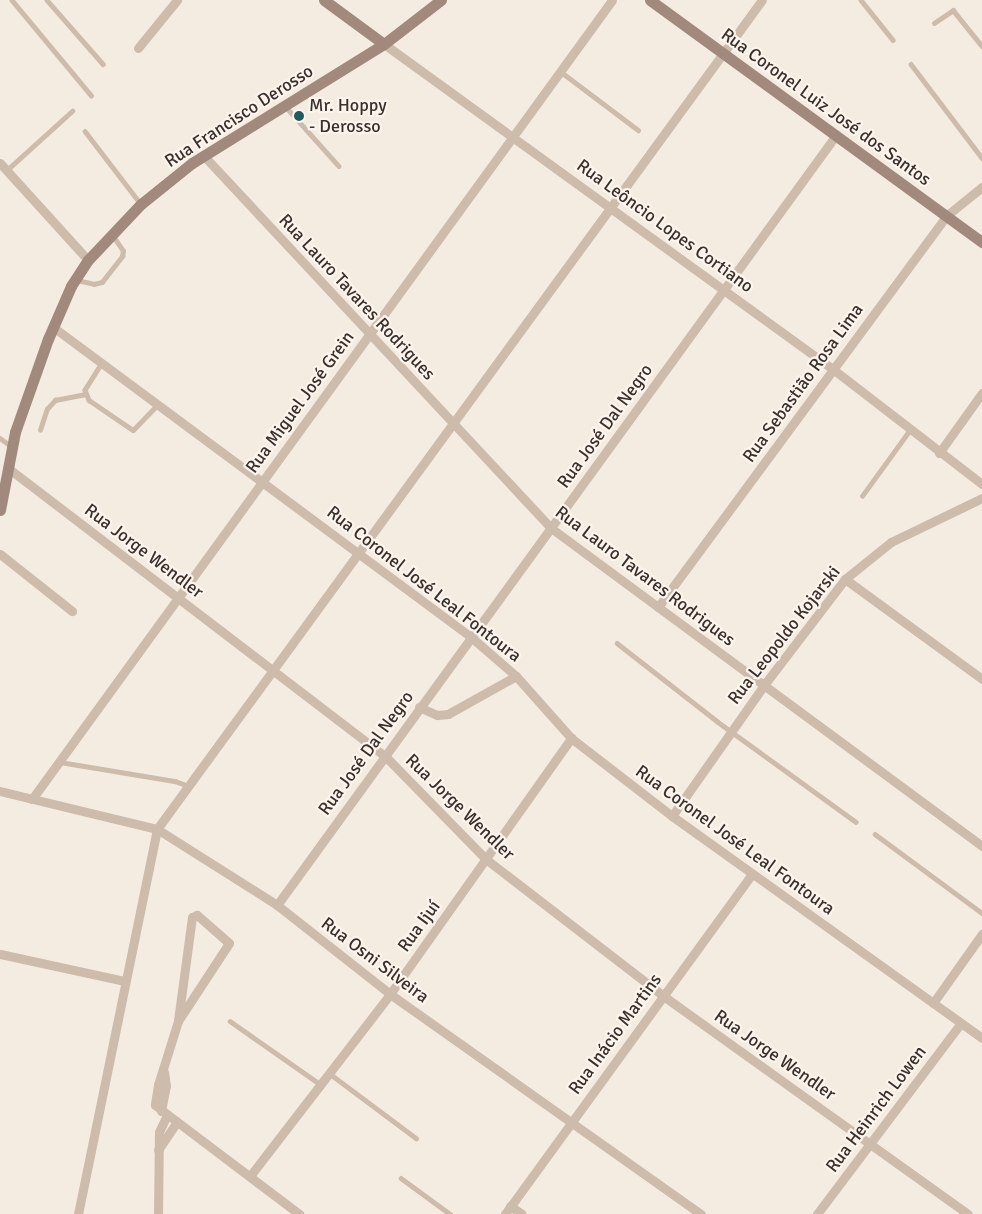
<!DOCTYPE html>
<html>
<head>
<meta charset="utf-8">
<style>
  body { margin:0 }
  #map { position:relative; width:982px; height:1214px; overflow:hidden; background:#f4ebe1; font-family:Signika,sans-serif }
  div>[style] { position:absolute }
  .lane>* { height:4.5px; margin:-2.25px; padding:0 2.25px; transform-origin:2.25px; border-radius:2.25px; background:#cdbbac }
  .street>* { height:9px; margin:-4.5px; padding:0 4.5px; transform-origin:4.5px; border-radius:4.5px; background:#cdbbac }
  .secondary>* { height:11px; margin:-5.5px; padding:0 5.5px; transform-origin:5.5px; border-radius:5.5px; background:#a18a7d }
  .dots>* { width:14px; height:14px; translate:-50% -50%; box-sizing:border-box; border:2px solid #fbf5ee; border-radius:50% }
  span { translate:-50% -50%; white-space:nowrap; text-align:center; line-height:1.15; -webkit-text-stroke:4.5px #fbf5ee; paint-order:stroke }
  .poi-label { font-size:18px; color:#3b302b }
  .left { translate:0 -50%; text-align:left }
  .street-label { font-size:18px; color:#3b302b }
</style>
</head>
<body>
<div id="map">
  <div class="lane">
    <div style="left:12px;top:0;width:124px;rotate:50.3deg"></div>
    <div style="left:47px;top:0;width:85px;rotate:48.8deg"></div>
    <div style="left:861px;top:0;width:51px;rotate:51.3deg"></div>
    <div style="left:934px;top:23px;width:23px;rotate:-34deg"></div>
    <div style="left:953px;top:10px;width:46px;rotate:51.1deg"></div>
    <div style="left:911px;top:64px;width:118px;rotate:52.9deg"></div>
    <div style="left:560px;top:71px;width:98px;rotate:37.1deg"></div>
    <div style="left:286px;top:107px;width:79px;rotate:48.1deg"></div>
    <div style="left:85px;top:131px;width:91px;rotate:52.6deg"></div>
    <div style="left:7px;top:170px;width:88px;rotate:-42.2deg"></div>
    <div style="left:77px;top:280px;width:17px;rotate:13deg"></div>
    <div style="left:94px;top:284px;width:8px;rotate:-14deg"></div>
    <div style="left:102px;top:282px;width:33px;rotate:-52deg"></div>
    <div style="left:122px;top:256px;width:5px;rotate:-79deg"></div>
    <div style="left:123px;top:251px;width:18px;rotate:-124deg"></div>
    <div style="left:102px;top:363px;width:32px;rotate:122deg"></div>
    <div style="left:85px;top:390px;width:11px;rotate:68deg"></div>
    <div style="left:89px;top:400px;width:53px;rotate:34.3deg"></div>
    <div style="left:133px;top:430px;width:36px;rotate:-46deg"></div>
    <div style="left:40px;top:430px;width:22px;rotate:-72deg"></div>
    <div style="left:47px;top:409px;width:12px;rotate:-48deg"></div>
    <div style="left:55px;top:400px;width:31px;rotate:-11deg"></div>
    <div style="left:0;top:438px;width:14px;rotate:36deg"></div>
    <div style="left:862px;top:496px;width:80px;rotate:-54.1deg"></div>
    <div style="left:617px;top:643px;width:128px;rotate:38deg"></div>
    <div style="left:718px;top:722px;width:170px;rotate:35.9deg"></div>
    <div style="left:60px;top:762px;width:117px;rotate:9.4deg"></div>
    <div style="left:175px;top:781px;width:15px;rotate:20deg"></div>
    <div style="left:875px;top:834px;width:133px;rotate:36.4deg"></div>
    <div style="left:230px;top:1021px;width:110px;rotate:35deg"></div>
    <div style="left:329px;top:1073px;width:109px;rotate:36.8deg"></div>
    <div style="left:401px;top:1178px;width:61px;rotate:36.3deg"></div>
  </div>
  <div class="street">
    <div style="left:384px;top:44px;width:556px;rotate:35.92deg"></div>
    <div style="left:834px;top:370px;width:187px;rotate:37.6deg"></div>
    <div style="left:138px;top:48px;width:62px;rotate:-50.9deg"></div>
    <div style="left:204px;top:156px;width:509px;rotate:46.99deg"></div>
    <div style="left:551px;top:528px;width:536px;rotate:36.42deg"></div>
    <div style="left:0;top:163px;width:131px;rotate:47.8deg"></div>
    <div style="left:53px;top:327px;width:520px;rotate:36.56deg"></div>
    <div style="left:471px;top:637px;width:60px;rotate:40.9deg"></div>
    <div style="left:516px;top:676px;width:83px;rotate:48.4deg"></div>
    <div style="left:571px;top:738px;width:128px;rotate:37.7deg"></div>
    <div style="left:672px;top:816px;width:381px;rotate:35.6deg"></div>
    <div style="left:939px;top:453px;width:74px;rotate:-54.4deg"></div>
    <div style="left:8px;top:468px;width:473px;rotate:37.4deg"></div>
    <div style="left:384px;top:755px;width:147px;rotate:45.6deg"></div>
    <div style="left:487px;top:860px;width:221px;rotate:37.6deg"></div>
    <div style="left:662px;top:995px;width:376px;rotate:35.6deg"></div>
    <div style="left:0;top:554px;width:92px;rotate:38.4deg"></div>
    <div style="left:845px;top:579px;width:170px;rotate:36.1deg"></div>
    <div style="left:658px;top:607px;width:486px;rotate:-53.6deg"></div>
    <div style="left:946px;top:216px;width:46px;rotate:-38.9deg"></div>
    <div style="left:419px;top:707px;width:20px;rotate:24deg"></div>
    <div style="left:437px;top:715px;width:11px;rotate:-5deg"></div>
    <div style="left:448px;top:714px;width:78px;rotate:-29.2deg"></div>
    <div style="left:0;top:791px;width:162px;rotate:13.6deg"></div>
    <div style="left:157px;top:829px;width:142px;rotate:32.3deg"></div>
    <div style="left:277px;top:905px;width:144px;rotate:38.2deg"></div>
    <div style="left:390px;top:994px;width:381px;rotate:35.3deg"></div>
    <div style="left:32px;top:799px;width:987px;rotate:-54.02deg"></div>
    <div style="left:672px;top:816px;width:160px;rotate:-54.9deg"></div>
    <div style="left:764px;top:685px;width:133px;rotate:-52.6deg"></div>
    <div style="left:845px;top:579px;width:59px;rotate:-38.8deg"></div>
    <div style="left:891px;top:542px;width:101px;rotate:-25.8deg"></div>
    <div style="left:277px;top:905px;width:952px;rotate:-54.02deg"></div>
    <div style="left:0;top:954px;width:128px;rotate:12.2deg"></div>
    <div style="left:933px;top:1003px;width:85px;rotate:-54.6deg"></div>
    <div style="left:178px;top:1021px;width:93px;rotate:-56.8deg"></div>
    <div style="left:229px;top:943px;width:43px;rotate:-138.8deg"></div>
    <div style="left:197px;top:915px;width:5px;rotate:158deg"></div>
    <div style="left:192px;top:917px;width:105px;rotate:97.7deg"></div>
    <div style="left:178px;top:1021px;width:67px;rotate:107.4deg"></div>
    <div style="left:158px;top:1085px;width:20px;rotate:99deg"></div>
    <div style="left:155px;top:1105px;width:181px;rotate:37.1deg"></div>
    <div style="left:161px;top:1111px;width:25px;rotate:-79deg"></div>
    <div style="left:166px;top:1086px;width:14px;rotate:-98deg"></div>
    <div style="left:158px;top:1150px;width:34px;rotate:-56deg"></div>
    <div style="left:250px;top:1176px;width:230px;rotate:-52.4deg"></div>
    <div style="left:390px;top:994px;width:314px;rotate:-54.7deg"></div>
    <div style="left:510px;top:1206px;width:14px;rotate:34deg"></div>
    <div style="left:78px;top:1214px;width:393px;rotate:-78.4deg"></div>
    <div style="left:157px;top:829px;width:1026px;rotate:-53.88deg"></div>
    <div style="left:158px;top:1214px;width:82px;rotate:-89.3deg"></div>
    <div style="left:159px;top:1132px;width:19px;rotate:-65deg"></div>
    <div style="left:505px;top:1214px;width:420px;rotate:-54deg"></div>
    <div style="left:817px;top:1214px;width:239px;rotate:-53deg"></div>
  </div>
  <div class="secondary">
    <div style="left:324px;top:0;width:74px;rotate:36.3deg"></div>
    <div style="left:650px;top:0;width:411px;rotate:36.1deg"></div>
    <div style="left:0;top:510px;width:79px;rotate:-79.1deg"></div>
    <div style="left:15px;top:432px;width:99px;rotate:-70.5deg"></div>
    <div style="left:48px;top:339px;width:58px;rotate:-66.5deg"></div>
    <div style="left:71px;top:286px;width:31px;rotate:-57deg"></div>
    <div style="left:88px;top:260px;width:77px;rotate:-46.6deg"></div>
    <div style="left:141px;top:204px;width:65px;rotate:-38.8deg"></div>
    <div style="left:192px;top:163px;width:226px;rotate:-31.8deg"></div>
    <div style="left:384px;top:44px;width:72px;rotate:-37.7deg"></div>
  </div>
  <div class="dots">
    <div style="left:299px;top:116px;background:#1f5a5e"></div>
  </div>
  <div class="poi-label">
    <span class="left" style="left:309px;top:116px">Mr. Hoppy<br>- Derosso</span>
  </div>
  <div class="street-label">
    <span style="left:826px;top:107px;rotate:36deg">Rua Coronel Luiz José dos Santos</span>
    <span style="left:239px;top:116px;rotate:-33deg">Rua Francisco Derosso</span>
    <span style="left:665px;top:226px;rotate:36deg">Rua Leôncio Lopes Cortiano</span>
    <span style="left:357px;top:297px;rotate:47deg">Rua Lauro Tavares Rodrigues</span>
    <span style="left:803px;top:383px;rotate:-54deg">Rua Sebastião Rosa Lima</span>
    <span style="left:300px;top:402px;rotate:-54deg">Rua Miguel José Grein</span>
    <span style="left:605px;top:426px;rotate:-54deg">Rua José Dal Negro</span>
    <span style="left:144px;top:551px;rotate:37deg">Rua Jorge Wendler</span>
    <span style="left:645px;top:576px;rotate:37deg">Rua Lauro Tavares Rodrigues</span>
    <span style="left:424px;top:584px;rotate:38deg">Rua Coronel José Leal Fontoura</span>
    <span style="left:784px;top:635px;rotate:-52deg">Rua Leopoldo Kojarski</span>
    <span style="left:366px;top:753px;rotate:-54deg">Rua José Dal Negro</span>
    <span style="left:460px;top:807px;rotate:44deg">Rua Jorge Wendler</span>
    <span style="left:735px;top:840px;rotate:36deg">Rua Coronel José Leal Fontoura</span>
    <span style="left:419px;top:926px;rotate:-54deg">Rua Ijuí</span>
    <span style="left:375px;top:960px;rotate:37deg">Rua Osni Silveira</span>
    <span style="left:615px;top:1034px;rotate:-54deg">Rua Inácio Martins</span>
    <span style="left:775px;top:1055px;rotate:35deg">Rua Jorge Wendler</span>
    <span style="left:876px;top:1109px;rotate:-53deg">Rua Heinrich Lowen</span>
  </div>
</div>
</body>
</html>
